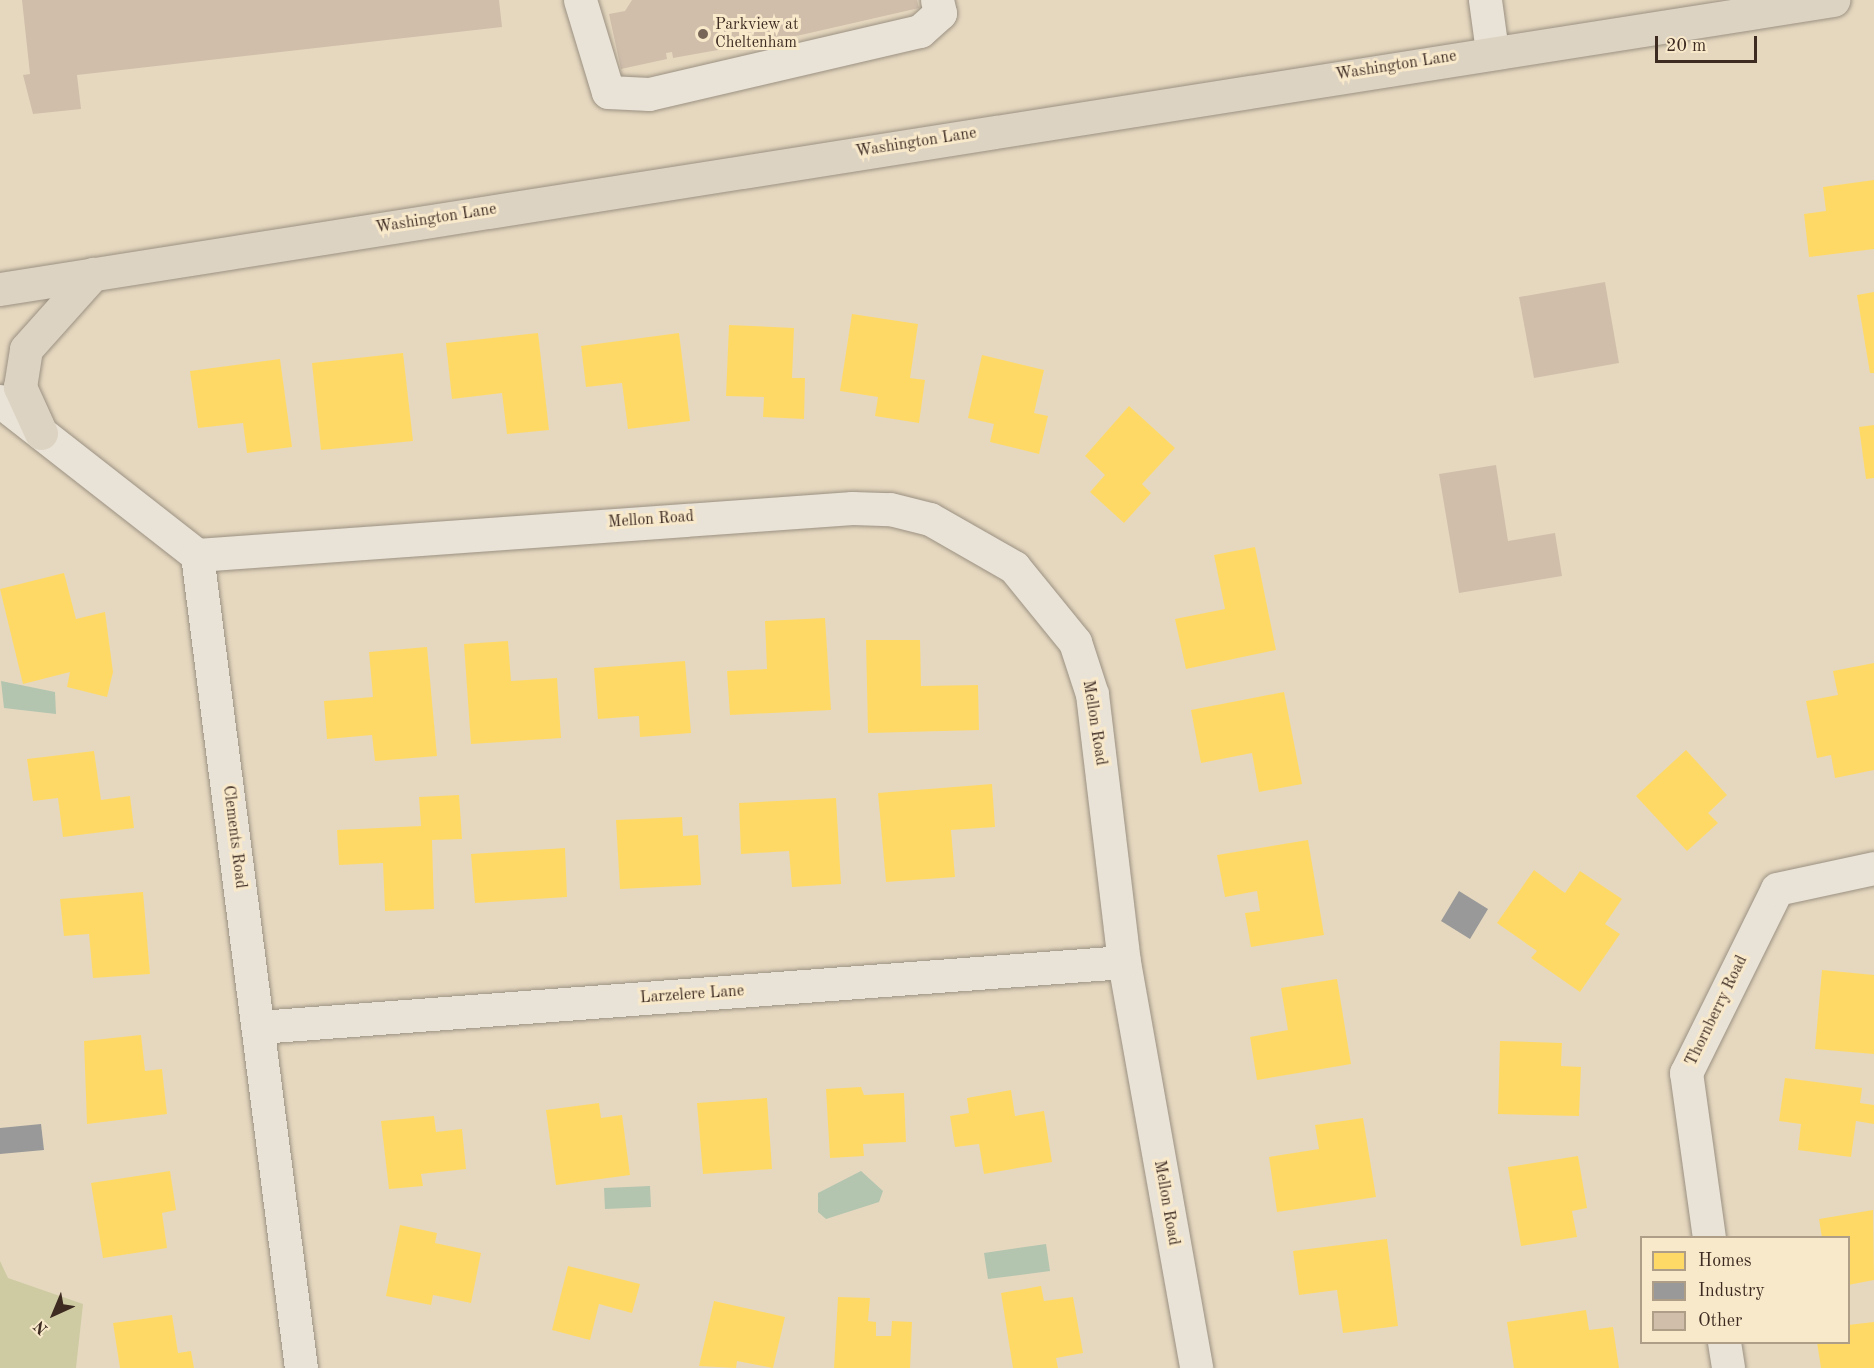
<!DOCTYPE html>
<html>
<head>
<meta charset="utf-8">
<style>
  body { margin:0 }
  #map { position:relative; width:1874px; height:1368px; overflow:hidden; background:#e6d8bf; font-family:"Old Standard TT",serif }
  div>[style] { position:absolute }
  .green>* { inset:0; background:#cecba3 }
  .water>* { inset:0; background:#b3c4af }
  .homes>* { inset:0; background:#ffd966 }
  .industry>* { inset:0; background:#999 }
  .building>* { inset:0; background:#d0beab }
  .roads { filter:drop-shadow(0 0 2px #9b9182) drop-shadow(0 0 2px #9b9182) }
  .minor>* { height:33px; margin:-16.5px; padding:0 16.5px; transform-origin:16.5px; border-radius:16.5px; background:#e9e2d6 }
  .major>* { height:33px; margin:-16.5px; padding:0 16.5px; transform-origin:16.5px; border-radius:16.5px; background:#ddd3c2 }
  .dots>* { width:16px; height:16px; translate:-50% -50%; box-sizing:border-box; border:3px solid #f9e9cb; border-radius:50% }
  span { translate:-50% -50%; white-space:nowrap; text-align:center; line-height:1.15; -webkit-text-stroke:6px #f9e9cb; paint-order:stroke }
  .poi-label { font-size:16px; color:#3d2a21 }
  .left { translate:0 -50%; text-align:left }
  .street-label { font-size:16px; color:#3d2a21 }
  .legend { position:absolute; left:1640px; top:1236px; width:210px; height:108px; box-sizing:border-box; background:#f9e9cb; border:2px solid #ae9d87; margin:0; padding:8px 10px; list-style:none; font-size:18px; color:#3d2a21 }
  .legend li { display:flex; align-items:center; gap:12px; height:30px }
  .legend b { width:30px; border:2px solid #ae9d87 }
  .north { position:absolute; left:24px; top:1284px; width:60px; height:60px; -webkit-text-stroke:4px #f9e9cb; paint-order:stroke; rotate:224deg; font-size:16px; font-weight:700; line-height:24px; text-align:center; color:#3d2a21 }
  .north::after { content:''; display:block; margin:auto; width:21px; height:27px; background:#3d2a21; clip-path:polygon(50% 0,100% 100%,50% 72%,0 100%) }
  .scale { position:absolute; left:1655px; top:36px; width:102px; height:27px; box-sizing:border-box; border:3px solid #3d2a21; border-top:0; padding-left:8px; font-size:18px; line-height:21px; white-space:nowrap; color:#3d2a21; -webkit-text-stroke:4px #f9e9cb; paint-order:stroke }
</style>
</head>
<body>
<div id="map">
  <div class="green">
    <div style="clip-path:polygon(0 1261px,8px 1278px,83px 1304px,76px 1368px,0 1368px)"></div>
  </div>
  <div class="water">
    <div style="clip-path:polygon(1px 681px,55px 692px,56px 714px,4px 708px)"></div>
    <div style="clip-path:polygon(861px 1171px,883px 1191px,879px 1202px,826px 1219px,818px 1212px,818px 1193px)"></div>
    <div style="clip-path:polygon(650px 1186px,651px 1207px,605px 1209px,604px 1188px)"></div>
    <div style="clip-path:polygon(1046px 1244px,1050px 1271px,988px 1279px,984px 1253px)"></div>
  </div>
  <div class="homes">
    <div style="clip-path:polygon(1874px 180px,1874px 249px,1809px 257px,1804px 214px,1826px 211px,1823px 187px)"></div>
    <div style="clip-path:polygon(1874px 292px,1874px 373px,1870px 373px,1857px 295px)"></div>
    <div style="clip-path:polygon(852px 314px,918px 324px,910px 378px,925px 380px,919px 423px,875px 416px,878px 397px,840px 391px)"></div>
    <div style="clip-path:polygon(729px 325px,794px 328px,792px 378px,805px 378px,804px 419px,763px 417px,764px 397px,726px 396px)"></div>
    <div style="clip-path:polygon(538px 333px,549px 430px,507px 434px,502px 393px,452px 399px,446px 343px)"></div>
    <div style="clip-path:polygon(679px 333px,690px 421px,628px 429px,622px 383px,586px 387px,581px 346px)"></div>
    <div style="clip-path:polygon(403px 353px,413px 441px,321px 450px,312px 363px)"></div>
    <div style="clip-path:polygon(982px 355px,1044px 370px,1034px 413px,1048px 416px,1039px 454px,990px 442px,994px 424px,968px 418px)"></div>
    <div style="clip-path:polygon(280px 359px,292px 447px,247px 453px,243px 423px,198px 428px,190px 371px)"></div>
    <div style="clip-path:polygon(1129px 406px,1175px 448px,1142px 484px,1151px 493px,1124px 523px,1090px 492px,1105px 475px,1085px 456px)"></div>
    <div style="clip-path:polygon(1874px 425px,1874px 478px,1866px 479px,1859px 427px)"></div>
    <div style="clip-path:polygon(1255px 547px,1276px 650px,1186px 669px,1175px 619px,1225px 609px,1214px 555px)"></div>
    <div style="clip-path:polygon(64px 573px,76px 619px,105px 612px,113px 672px,107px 697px,67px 687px,70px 672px,23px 684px,0 589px)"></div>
    <div style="clip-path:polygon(825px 618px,831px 710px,730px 715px,727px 671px,767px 669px,765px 621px)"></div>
    <div style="clip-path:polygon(866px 640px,920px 640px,921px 686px,978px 685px,979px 730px,868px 733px)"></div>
    <div style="clip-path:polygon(508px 641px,511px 681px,557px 678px,561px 738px,471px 744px,464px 644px)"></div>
    <div style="clip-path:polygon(427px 647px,437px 756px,375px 761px,372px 735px,327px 739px,324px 701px,373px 697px,369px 652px)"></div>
    <div style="clip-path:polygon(685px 661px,691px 733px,640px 737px,639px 716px,598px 719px,594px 668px)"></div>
    <div style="clip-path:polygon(1874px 663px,1874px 770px,1835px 778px,1831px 755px,1817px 758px,1806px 701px,1838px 695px,1833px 671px)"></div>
    <div style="clip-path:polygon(1284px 692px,1302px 784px,1259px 792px,1252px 753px,1201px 763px,1191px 710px)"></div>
    <div style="clip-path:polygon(1686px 750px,1727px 795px,1708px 813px,1718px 823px,1687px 851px,1636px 796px)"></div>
    <div style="clip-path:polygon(94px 751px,101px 800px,130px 796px,134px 828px,63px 837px,58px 798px,33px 801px,27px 759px)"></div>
    <div style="clip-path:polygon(992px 784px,995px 827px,951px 830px,955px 877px,886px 882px,878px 793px)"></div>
    <div style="clip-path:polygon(459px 795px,462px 839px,432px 840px,434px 909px,385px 911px,383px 863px,339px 865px,337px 830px,421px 826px,419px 797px)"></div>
    <div style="clip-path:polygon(836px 798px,841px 884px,792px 887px,789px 851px,741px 854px,739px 803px)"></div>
    <div style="clip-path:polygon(682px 817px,683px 836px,698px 835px,701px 885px,620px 889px,616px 820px)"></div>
    <div style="clip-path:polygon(1308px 840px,1324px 935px,1251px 947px,1245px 913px,1260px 911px,1257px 891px,1225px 897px,1217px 855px)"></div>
    <div style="clip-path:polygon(565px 848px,567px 897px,475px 903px,471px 854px)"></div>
    <div style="clip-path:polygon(1534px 870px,1565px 893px,1580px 871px,1622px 899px,1605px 924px,1620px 934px,1580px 992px,1531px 958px,1537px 951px,1497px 923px)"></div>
    <div style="clip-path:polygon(143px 892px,150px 974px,93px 978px,89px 934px,64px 936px,60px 899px)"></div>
    <div style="clip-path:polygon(1822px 970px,1874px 975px,1874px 1054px,1815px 1049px)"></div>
    <div style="clip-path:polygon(1337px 979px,1351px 1064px,1257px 1080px,1250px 1037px,1288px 1030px,1281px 988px)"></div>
    <div style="clip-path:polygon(141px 1035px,145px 1071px,162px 1069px,167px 1114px,87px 1124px,84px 1041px)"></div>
    <div style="clip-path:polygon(1500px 1041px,1562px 1043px,1561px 1066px,1581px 1067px,1579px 1116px,1498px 1114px)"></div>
    <div style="clip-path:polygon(1785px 1078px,1862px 1088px,1860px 1103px,1874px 1105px,1874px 1124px,1856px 1121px,1851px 1157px,1798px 1150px,1801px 1124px,1779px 1121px)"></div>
    <div style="clip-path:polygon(861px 1087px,864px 1095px,904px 1093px,906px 1142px,863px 1144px,864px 1156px,830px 1158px,826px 1089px)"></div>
    <div style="clip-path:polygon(1011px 1090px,1015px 1116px,1044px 1111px,1052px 1162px,984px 1174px,979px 1144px,955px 1147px,950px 1116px,969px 1113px,967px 1098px)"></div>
    <div style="clip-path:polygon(767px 1098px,772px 1169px,703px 1174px,697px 1103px)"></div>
    <div style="clip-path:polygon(599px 1103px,601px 1118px,622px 1115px,630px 1175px,556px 1185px,546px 1110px)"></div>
    <div style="clip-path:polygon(434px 1116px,436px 1132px,462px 1129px,466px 1169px,421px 1174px,423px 1186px,389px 1189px,381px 1121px)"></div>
    <div style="clip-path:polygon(1363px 1118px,1376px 1197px,1277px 1212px,1269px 1157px,1319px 1149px,1315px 1125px)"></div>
    <div style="clip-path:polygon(1578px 1156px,1587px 1208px,1572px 1211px,1577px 1237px,1521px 1246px,1508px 1167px)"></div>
    <div style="clip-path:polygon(170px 1171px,176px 1210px,162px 1213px,167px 1248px,103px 1258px,91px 1183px)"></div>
    <div style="clip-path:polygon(1873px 1210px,1874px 1280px,1848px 1285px,1848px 1238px,1822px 1238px,1819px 1219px)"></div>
    <div style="clip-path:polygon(400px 1225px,437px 1233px,435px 1243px,481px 1253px,471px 1303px,433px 1295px,431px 1305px,386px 1296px)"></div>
    <div style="clip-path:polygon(1387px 1239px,1398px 1326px,1343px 1333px,1337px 1290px,1299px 1295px,1293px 1251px)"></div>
    <div style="clip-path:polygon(568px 1266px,640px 1284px,632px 1313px,599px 1304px,590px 1340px,552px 1330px)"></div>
    <div style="clip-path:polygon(1041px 1286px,1044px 1301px,1073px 1297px,1083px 1353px,1056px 1358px,1058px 1368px,1013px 1368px,1001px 1293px)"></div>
    <div style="clip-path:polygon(838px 1297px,870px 1298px,868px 1321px,876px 1322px,876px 1336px,891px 1336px,892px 1321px,912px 1322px,910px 1368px,834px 1368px)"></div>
    <div style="clip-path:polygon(714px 1301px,785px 1317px,773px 1368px,737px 1361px,736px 1368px,699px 1366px)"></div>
    <div style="clip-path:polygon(1586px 1310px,1589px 1330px,1613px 1327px,1619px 1368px,1514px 1368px,1507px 1322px)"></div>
    <div style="clip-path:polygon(172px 1315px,178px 1353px,191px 1351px,194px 1368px,120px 1368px,113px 1323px)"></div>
    <div style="clip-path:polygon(1874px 1322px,1874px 1368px,1821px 1368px,1817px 1342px,1848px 1342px,1848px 1325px)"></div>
  </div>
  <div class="industry">
    <div style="clip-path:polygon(1459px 891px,1488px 909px,1470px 939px,1441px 921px)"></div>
    <div style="clip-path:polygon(41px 1124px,44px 1150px,0 1154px,0 1128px)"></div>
  </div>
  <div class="building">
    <div style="clip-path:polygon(22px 0,499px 0,502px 27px,77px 75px,81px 109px,33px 114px,23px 75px,30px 74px)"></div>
    <div style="clip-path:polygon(632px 0,917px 0,919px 8px,801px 35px,673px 58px,672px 52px,666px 53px,667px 59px,621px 69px,609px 14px,625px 11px)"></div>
    <div style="clip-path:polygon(1605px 282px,1619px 363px,1534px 378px,1519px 297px)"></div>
    <div style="clip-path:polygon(1496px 465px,1508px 541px,1555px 533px,1562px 576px,1459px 593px,1439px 474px)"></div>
  </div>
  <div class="roads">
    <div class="minor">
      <div style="left:580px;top:0;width:96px;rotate:73.1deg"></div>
      <div style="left:608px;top:92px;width:41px;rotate:2.8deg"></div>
      <div style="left:649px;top:94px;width:278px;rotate:-13.1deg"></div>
      <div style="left:920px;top:31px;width:27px;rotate:-42deg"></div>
      <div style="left:940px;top:13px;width:13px;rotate:-103deg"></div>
      <div style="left:1485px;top:0;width:51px;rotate:82.2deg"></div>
      <div style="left:0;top:401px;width:250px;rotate:38deg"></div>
      <div style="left:197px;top:555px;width:820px;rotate:82.71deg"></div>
      <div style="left:197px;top:555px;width:657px;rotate:-4.1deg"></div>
      <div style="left:852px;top:508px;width:38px;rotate:2deg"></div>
      <div style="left:890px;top:509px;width:41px;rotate:14deg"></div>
      <div style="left:930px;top:519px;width:97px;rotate:29.7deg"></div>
      <div style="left:1014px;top:567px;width:97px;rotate:50.9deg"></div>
      <div style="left:1075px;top:642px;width:55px;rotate:71.9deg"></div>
      <div style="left:1092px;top:694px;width:270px;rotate:83.2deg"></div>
      <div style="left:1124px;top:962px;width:412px;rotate:79.9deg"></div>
      <div style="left:259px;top:1027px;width:867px;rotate:-4.3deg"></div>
      <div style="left:1709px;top:1238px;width:167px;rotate:-97.9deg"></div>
      <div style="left:1686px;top:1073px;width:205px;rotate:-63.7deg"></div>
      <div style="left:1777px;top:889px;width:99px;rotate:-12.2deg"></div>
      <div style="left:1724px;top:1342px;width:26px;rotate:81deg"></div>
    </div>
    <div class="major">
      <div style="left:0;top:289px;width:1856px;rotate:-8.96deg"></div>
      <div style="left:41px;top:433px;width:51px;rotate:-114.5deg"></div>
      <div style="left:20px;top:387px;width:38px;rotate:-81deg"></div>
      <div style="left:26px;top:349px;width:101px;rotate:-48.2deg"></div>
    </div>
  </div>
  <div class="dots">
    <div style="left:703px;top:34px;background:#786758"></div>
  </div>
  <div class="poi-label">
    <span class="left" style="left:715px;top:34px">Parkview at<br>Cheltenham</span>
  </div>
  <div class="street-label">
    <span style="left:1396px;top:66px;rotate:-9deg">Washington Lane</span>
    <span style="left:916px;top:143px;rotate:-9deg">Washington Lane</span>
    <span style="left:436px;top:219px;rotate:-9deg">Washington Lane</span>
    <span style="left:651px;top:520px;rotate:-4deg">Mellon Road</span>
    <span style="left:1094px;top:723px;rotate:81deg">Mellon Road</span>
    <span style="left:234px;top:837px;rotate:83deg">Clements Road</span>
    <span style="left:692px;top:995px;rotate:-4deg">Larzelere Lane</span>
    <span style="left:1717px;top:1011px;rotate:-64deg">Thornberry Road</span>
    <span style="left:1166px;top:1203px;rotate:80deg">Mellon Road</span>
  </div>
  <ul class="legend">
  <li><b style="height:16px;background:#ffd966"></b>Homes</li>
  <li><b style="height:16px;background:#999"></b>Industry</li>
  <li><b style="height:16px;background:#d0beab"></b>Other</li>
  </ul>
  <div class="north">N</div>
  <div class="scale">20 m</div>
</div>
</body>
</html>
